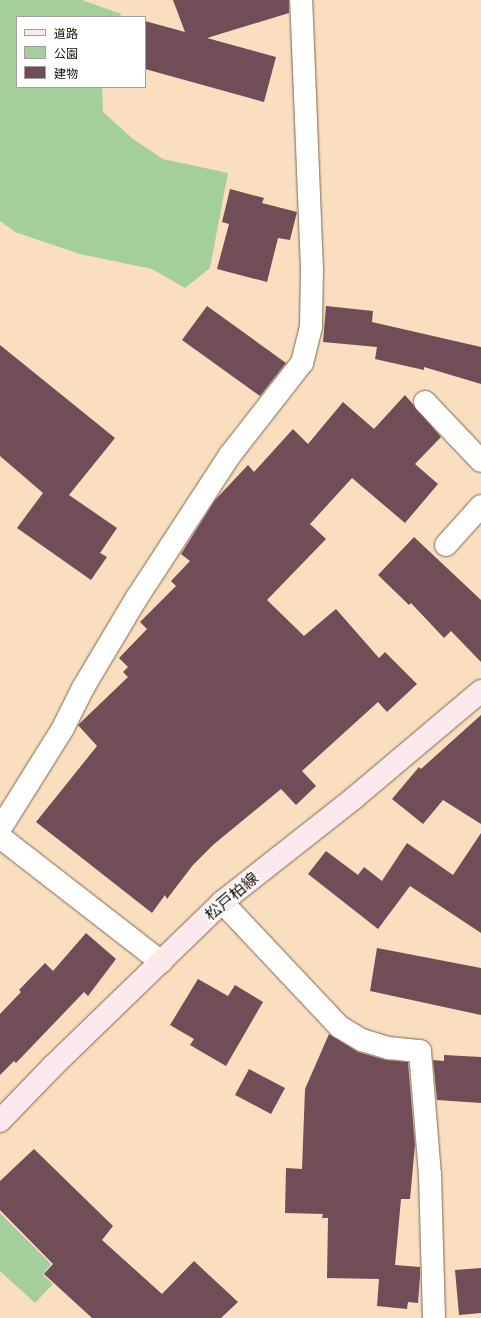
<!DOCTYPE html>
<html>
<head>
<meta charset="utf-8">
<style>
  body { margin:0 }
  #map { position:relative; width:481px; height:1318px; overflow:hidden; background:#f9dec0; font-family:"Alegreya Sans","Noto Sans JP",sans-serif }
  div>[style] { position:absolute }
  .green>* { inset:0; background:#a4ce9b }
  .building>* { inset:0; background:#704d57 }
  .roads { filter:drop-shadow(0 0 1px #7f674d) drop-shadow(0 0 1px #7f674d) }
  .street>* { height:22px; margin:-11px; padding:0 11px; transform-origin:11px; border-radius:11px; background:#fff }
  .secondary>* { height:22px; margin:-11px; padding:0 11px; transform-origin:11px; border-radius:11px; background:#fbe9ee }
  span { translate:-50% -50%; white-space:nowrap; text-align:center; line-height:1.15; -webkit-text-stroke:4px #fff; paint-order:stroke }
  .street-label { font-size:16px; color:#180f05 }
  .legend { position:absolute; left:16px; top:16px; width:130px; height:72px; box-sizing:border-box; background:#fff; border:1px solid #a39f9b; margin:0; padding:5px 7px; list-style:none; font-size:12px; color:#180f05 }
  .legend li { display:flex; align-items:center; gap:8px; height:20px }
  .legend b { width:20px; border:1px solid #a39f9b }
</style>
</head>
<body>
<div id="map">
  <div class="green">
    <div style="clip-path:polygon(0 0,82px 0,121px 14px,120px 17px,17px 17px,17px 87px,102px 87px,103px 112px,133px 139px,163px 159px,228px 173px,210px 268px,185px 288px,152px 269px,80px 254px,15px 232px,0 221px)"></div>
    <div style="clip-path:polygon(0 1213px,51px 1264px,43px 1275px,53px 1284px,35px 1303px,0 1271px)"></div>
  </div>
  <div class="building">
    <div style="clip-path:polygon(173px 0,289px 0,289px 13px,207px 38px,276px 57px,264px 102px,145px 69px,145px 21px,185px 32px)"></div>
    <div style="clip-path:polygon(230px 189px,264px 198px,262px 203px,297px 212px,290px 240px,278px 238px,267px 282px,217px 269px,229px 224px,222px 222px)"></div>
    <div style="clip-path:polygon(207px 306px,286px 363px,260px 396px,182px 340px)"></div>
    <div style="clip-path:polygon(326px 306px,373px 311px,372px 322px,481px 347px,481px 384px,424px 367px,424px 370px,375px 359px,377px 347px,323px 342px)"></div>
    <div style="clip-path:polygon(0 345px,115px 438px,69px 495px,117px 528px,100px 553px,107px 557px,91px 580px,17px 528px,43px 493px,0 456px)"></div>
    <div style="clip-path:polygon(405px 395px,441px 437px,415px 464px,438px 484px,405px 523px,352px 478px,310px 524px,326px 539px,267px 600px,304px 636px,336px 609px,379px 658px,385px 652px,417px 684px,387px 712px,378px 702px,302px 771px,316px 786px,296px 805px,281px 789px,213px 845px,193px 865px,167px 899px,165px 895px,152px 913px,36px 822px,97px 746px,78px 725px,128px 677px,123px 672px,128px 667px,119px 658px,147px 629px,140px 622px,176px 586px,171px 581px,190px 561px,181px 554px,215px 500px,248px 465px,254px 472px,293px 429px,308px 444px,343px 402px,374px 429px)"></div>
    <div style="clip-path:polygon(414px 537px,481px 600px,481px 662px,451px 631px,444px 638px,411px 603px,409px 605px,378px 575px)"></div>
    <div style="clip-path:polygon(481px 715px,481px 824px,443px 800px,423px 824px,392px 799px,419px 767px,421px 769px)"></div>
    <div style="clip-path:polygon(481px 833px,481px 933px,410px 886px,378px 929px,308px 874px,326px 851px,358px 875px,364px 867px,382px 881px,407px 843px,453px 875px)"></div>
    <div style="clip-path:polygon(86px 933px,116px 959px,88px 996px,84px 992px,16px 1063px,14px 1061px,0 1075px,0 1014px,21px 992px,19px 990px,45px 963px,53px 971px)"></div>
    <div style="clip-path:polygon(377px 948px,481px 968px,481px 1015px,370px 991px)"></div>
    <div style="clip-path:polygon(198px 979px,228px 996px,235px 985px,263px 1002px,226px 1066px,190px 1045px,194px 1039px,170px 1025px)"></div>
    <div style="clip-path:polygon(329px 1034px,358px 1052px,386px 1060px,408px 1062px,415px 1145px,410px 1199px,401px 1199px,395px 1265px,420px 1267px,420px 1277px,418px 1303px,408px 1302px,407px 1309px,377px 1306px,379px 1279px,327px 1278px,328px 1218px,322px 1218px,323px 1214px,285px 1213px,286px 1168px,302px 1169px,305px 1089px)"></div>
    <div style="clip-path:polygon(444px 1055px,481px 1057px,481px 1103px,437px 1100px,433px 1060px,444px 1061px)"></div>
    <div style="clip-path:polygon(249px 1069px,285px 1088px,271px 1114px,235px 1095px)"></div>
    <div style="clip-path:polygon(34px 1149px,113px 1226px,102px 1240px,162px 1294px,194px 1261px,238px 1302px,221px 1318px,92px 1318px,44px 1274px,53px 1264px,0 1210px,0 1181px)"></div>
    <div style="clip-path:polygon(481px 1268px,481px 1313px,459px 1315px,455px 1270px)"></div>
  </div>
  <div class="roads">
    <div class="street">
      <div style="left:425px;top:402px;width:81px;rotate:46.5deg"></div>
      <div style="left:446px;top:545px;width:52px;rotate:-48.1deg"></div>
      <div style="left:0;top:829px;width:119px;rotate:-58deg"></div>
      <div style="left:63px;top:728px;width:45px;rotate:-63.4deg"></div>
      <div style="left:83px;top:688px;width:104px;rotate:-59.2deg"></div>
      <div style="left:136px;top:599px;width:172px;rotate:-56.9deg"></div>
      <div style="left:230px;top:455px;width:117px;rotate:-52deg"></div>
      <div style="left:302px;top:363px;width:38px;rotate:-76deg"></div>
      <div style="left:311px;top:326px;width:56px;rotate:-89deg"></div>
      <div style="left:312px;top:270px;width:270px;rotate:-92.3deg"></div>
      <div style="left:0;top:837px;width:204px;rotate:37.8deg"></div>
      <div style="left:222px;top:902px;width:172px;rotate:46.7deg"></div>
      <div style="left:340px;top:1027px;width:26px;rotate:31deg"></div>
      <div style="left:362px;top:1040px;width:28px;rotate:17deg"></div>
      <div style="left:389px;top:1048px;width:31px;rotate:6deg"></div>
      <div style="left:420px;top:1051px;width:124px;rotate:85.4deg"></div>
      <div style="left:430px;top:1175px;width:143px;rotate:88.4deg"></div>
    </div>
    <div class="secondary">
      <div style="left:0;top:1121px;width:76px;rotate:-46.1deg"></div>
      <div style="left:53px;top:1066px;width:235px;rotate:-44.1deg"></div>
      <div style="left:222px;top:902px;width:168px;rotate:-38.2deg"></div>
      <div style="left:354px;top:798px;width:166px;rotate:-40.1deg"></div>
    </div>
  </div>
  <div class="street-label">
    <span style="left:232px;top:897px;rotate:-40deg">松戸柏線</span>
  </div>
  <ul class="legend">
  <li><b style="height:5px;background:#fbe9ee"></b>道路</li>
  <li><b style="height:11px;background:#a4ce9b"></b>公園</li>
  <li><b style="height:11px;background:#704d57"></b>建物</li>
  </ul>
</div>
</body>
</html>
